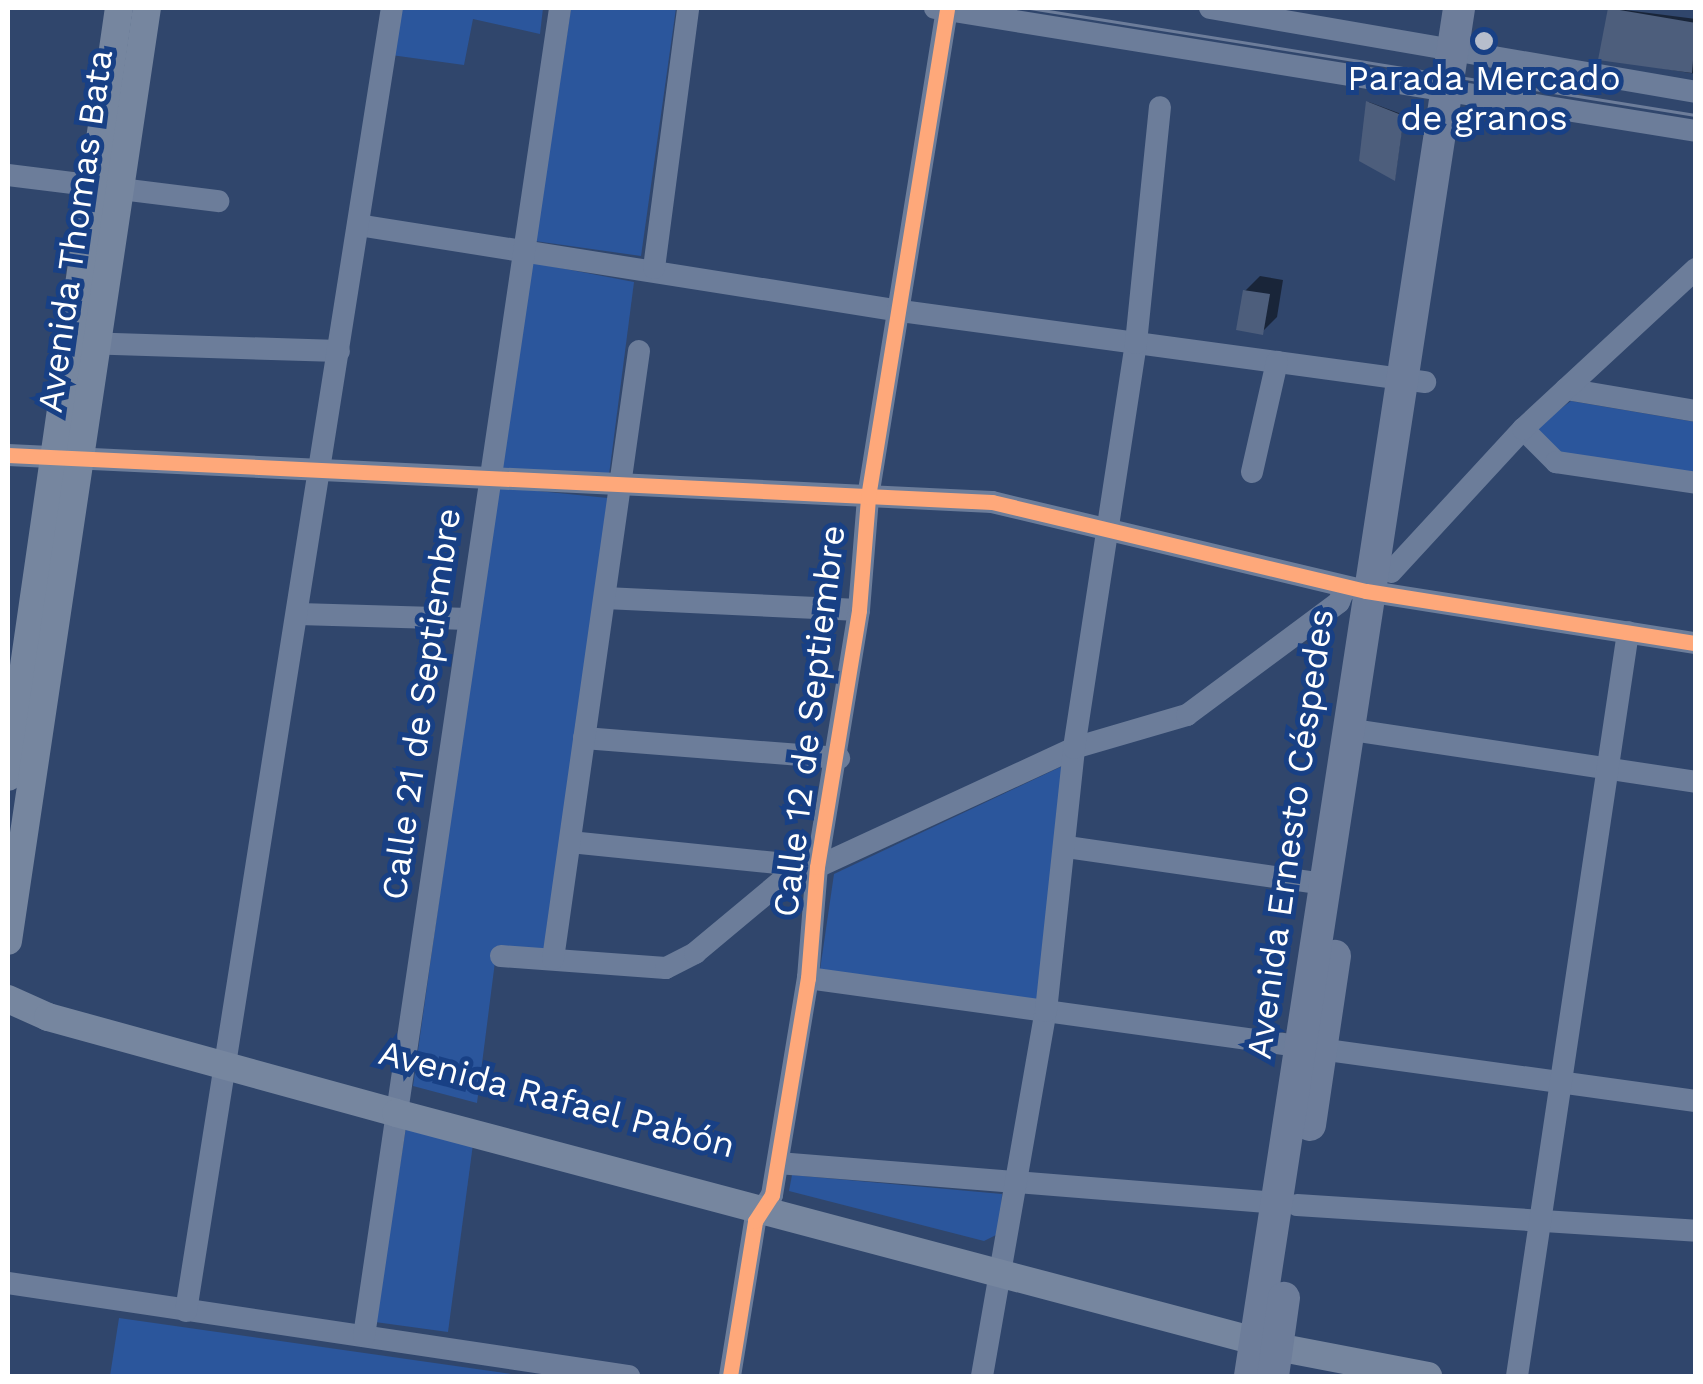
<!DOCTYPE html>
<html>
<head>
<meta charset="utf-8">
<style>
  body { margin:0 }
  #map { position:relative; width:1703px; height:1384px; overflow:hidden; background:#30466c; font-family:"Work Sans",sans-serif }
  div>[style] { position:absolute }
  .green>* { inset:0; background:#2b569c }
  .shadow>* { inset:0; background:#0007 }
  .building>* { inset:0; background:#4d5e7c }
  .minor>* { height:22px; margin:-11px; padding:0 11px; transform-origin:11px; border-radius:11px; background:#6c7d9a }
  .major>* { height:28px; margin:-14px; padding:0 14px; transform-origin:14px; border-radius:14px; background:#76869f }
  .highway>* { height:32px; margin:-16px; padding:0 16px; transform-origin:16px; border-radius:16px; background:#6d7d9a }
  .tram>* { height:2.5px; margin:-1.25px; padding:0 1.25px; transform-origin:1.25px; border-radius:1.25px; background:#6d7d9a }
  .cycleway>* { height:15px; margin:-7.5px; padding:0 7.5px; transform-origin:7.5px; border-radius:7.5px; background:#fea87a }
  .dots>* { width:28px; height:28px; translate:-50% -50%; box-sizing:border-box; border:5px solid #184085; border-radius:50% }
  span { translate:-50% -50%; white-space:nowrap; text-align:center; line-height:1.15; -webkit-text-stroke:10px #184085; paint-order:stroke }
  .poi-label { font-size:35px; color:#fff }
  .street-label { font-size:35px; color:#fff }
  .frame { position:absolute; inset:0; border:10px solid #fff; pointer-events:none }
</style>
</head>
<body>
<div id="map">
  <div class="green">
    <div style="clip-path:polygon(400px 8px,543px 8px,540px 34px,473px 19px,464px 65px,391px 55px)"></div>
    <div style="clip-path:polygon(571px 8px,676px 8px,641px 256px,535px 241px)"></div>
    <div style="clip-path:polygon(529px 262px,634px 282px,609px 475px,502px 471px)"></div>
    <div style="clip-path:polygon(1571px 401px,1695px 422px,1695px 478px,1560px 455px,1532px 430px)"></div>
    <div style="clip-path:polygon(497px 487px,608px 498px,546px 953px,497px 946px,477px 1103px,413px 1086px)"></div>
    <div style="clip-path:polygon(1071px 762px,1038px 1000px,820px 970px,834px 874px)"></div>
    <div style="clip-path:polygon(406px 1127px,473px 1144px,448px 1332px,375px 1322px)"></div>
    <div style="clip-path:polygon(792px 1175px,1002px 1194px,1000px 1233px,984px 1241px,789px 1191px)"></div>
    <div style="clip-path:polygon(119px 1318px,525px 1376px,110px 1376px)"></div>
  </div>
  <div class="shadow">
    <div style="clip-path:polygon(1610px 8px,1696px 19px,1696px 74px,1601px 58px)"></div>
    <div style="clip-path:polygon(1369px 102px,1404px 115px,1395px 178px,1362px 160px)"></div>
    <div style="clip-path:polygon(1260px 276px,1283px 280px,1277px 317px,1262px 332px,1245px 291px)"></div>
  </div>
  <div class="building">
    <div style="clip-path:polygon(1608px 8px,1696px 23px,1692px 73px,1598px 60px)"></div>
    <div style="clip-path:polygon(1366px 101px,1404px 116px,1395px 181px,1359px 161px)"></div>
    <div style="clip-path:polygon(1243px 290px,1270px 294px,1263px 335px,1236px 330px)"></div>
  </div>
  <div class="minor">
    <div style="left:935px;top:8px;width:771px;rotate:9.18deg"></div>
    <div style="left:1210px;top:8px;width:493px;rotate:9.8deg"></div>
    <div style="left:8px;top:175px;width:212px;rotate:7.1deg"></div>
    <div style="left:358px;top:225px;width:550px;rotate:9deg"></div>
    <div style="left:901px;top:311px;width:529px;rotate:7.72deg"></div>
    <div style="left:654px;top:268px;width:262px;rotate:-82.5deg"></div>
    <div style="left:83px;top:343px;width:256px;rotate:1.8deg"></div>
    <div style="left:1566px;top:389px;width:132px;rotate:9.6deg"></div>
    <div style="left:1523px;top:429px;width:47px;rotate:45deg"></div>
    <div style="left:1556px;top:462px;width:142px;rotate:8.5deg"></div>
    <div style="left:8px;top:455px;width:985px;rotate:2.73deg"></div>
    <div style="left:992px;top:502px;width:384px;rotate:13.4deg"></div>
    <div style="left:1366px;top:591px;width:334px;rotate:9deg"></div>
    <div style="left:1252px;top:472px;width:113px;rotate:-77.2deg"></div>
    <div style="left:1391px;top:572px;width:195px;rotate:-47.3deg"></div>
    <div style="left:1523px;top:429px;width:236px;rotate:-42.8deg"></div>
    <div style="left:605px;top:598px;width:254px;rotate:2.7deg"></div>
    <div style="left:299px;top:614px;width:170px;rotate:1.7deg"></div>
    <div style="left:1346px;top:729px;width:354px;rotate:8.6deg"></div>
    <div style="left:584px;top:738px;width:256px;rotate:4.5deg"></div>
    <div style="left:570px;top:842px;width:248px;rotate:5.8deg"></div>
    <div style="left:817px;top:867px;width:283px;rotate:-24.8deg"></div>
    <div style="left:1074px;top:748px;width:118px;rotate:-16.3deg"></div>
    <div style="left:1187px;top:715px;width:189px;rotate:-36.6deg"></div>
    <div style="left:1339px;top:602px;width:16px;rotate:-68deg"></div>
    <div style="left:1067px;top:847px;width:261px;rotate:8.2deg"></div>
    <div style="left:501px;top:956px;width:165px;rotate:4.2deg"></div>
    <div style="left:666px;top:968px;width:33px;rotate:-27deg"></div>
    <div style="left:695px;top:953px;width:139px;rotate:-39.8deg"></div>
    <div style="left:553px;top:959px;width:614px;rotate:-81.95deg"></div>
    <div style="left:808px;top:978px;width:896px;rotate:7.89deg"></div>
    <div style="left:778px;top:1163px;width:502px;rotate:4.57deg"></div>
    <div style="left:1297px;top:1205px;width:400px;rotate:3.7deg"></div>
    <div style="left:8px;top:1283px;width:628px;rotate:8.52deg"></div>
    <div style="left:186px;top:1311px;width:1319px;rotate:-81.02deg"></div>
    <div style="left:364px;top:1336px;width:1342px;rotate:-81.6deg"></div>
    <div style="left:730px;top:1376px;width:157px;rotate:-80.8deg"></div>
    <div style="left:755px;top:1221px;width:31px;rotate:-57deg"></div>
    <div style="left:772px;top:1195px;width:220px;rotate:-80.6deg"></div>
    <div style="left:808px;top:978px;width:111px;rotate:-85.4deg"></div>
    <div style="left:817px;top:867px;width:260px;rotate:-80.7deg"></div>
    <div style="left:859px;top:610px;width:113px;rotate:-85.4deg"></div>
    <div style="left:868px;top:497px;width:494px;rotate:-80.8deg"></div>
    <div style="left:982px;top:1376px;width:371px;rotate:-80.1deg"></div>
    <div style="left:1046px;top:1011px;width:264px;rotate:-83.9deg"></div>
    <div style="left:1074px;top:748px;width:410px;rotate:-81.3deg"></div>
    <div style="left:1136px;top:343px;width:237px;rotate:-84.2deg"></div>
    <div style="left:1517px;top:1376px;width:752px;rotate:-81.51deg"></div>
  </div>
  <div class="major">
    <div style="left:8px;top:777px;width:777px;rotate:-81.79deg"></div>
    <div style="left:8px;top:941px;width:943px;rotate:-81.53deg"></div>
    <div style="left:8px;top:999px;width:44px;rotate:24.2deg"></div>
    <div style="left:48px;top:1017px;width:361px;rotate:15.4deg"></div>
    <div style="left:396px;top:1113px;width:912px;rotate:14.87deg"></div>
    <div style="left:1277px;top:1347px;width:154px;rotate:10.9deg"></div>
  </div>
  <div class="highway">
    <div style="left:1310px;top:1125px;width:171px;rotate:-81.6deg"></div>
    <div style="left:1250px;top:1376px;width:1384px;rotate:-81.31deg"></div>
    <div style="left:1273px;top:1376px;width:79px;rotate:-82deg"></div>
  </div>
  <div class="tram">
    <div style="left:1030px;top:8px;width:675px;rotate:9.13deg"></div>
  </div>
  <div class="cycleway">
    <div style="left:8px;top:455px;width:985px;rotate:2.73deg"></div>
    <div style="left:992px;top:502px;width:384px;rotate:13.4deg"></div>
    <div style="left:1366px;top:591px;width:334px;rotate:9deg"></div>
    <div style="left:730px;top:1376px;width:157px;rotate:-80.8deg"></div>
    <div style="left:755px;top:1221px;width:31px;rotate:-57deg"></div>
    <div style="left:772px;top:1195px;width:220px;rotate:-80.6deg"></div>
    <div style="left:808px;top:978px;width:111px;rotate:-85.4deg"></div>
    <div style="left:817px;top:867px;width:260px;rotate:-80.7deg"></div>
    <div style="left:859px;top:610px;width:113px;rotate:-85.4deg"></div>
    <div style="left:868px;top:497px;width:494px;rotate:-80.8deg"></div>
  </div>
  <div class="dots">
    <div style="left:1484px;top:41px;background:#b7becc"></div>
  </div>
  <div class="poi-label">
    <span style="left:1484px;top:98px">Parada Mercado<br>de granos</span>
  </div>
  <div class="street-label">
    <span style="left:75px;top:231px;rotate:-82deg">Avenida Thomas Bata</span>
    <span style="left:421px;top:704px;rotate:-82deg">Calle 21 de Septiembre</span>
    <span style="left:809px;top:721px;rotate:-83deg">Calle 12 de Septiembre</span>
    <span style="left:1290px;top:834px;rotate:-82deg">Avenida Ernesto Céspedes</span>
    <span style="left:557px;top:1099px;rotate:15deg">Avenida Rafael Pabón</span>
  </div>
  <div class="frame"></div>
</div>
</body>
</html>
